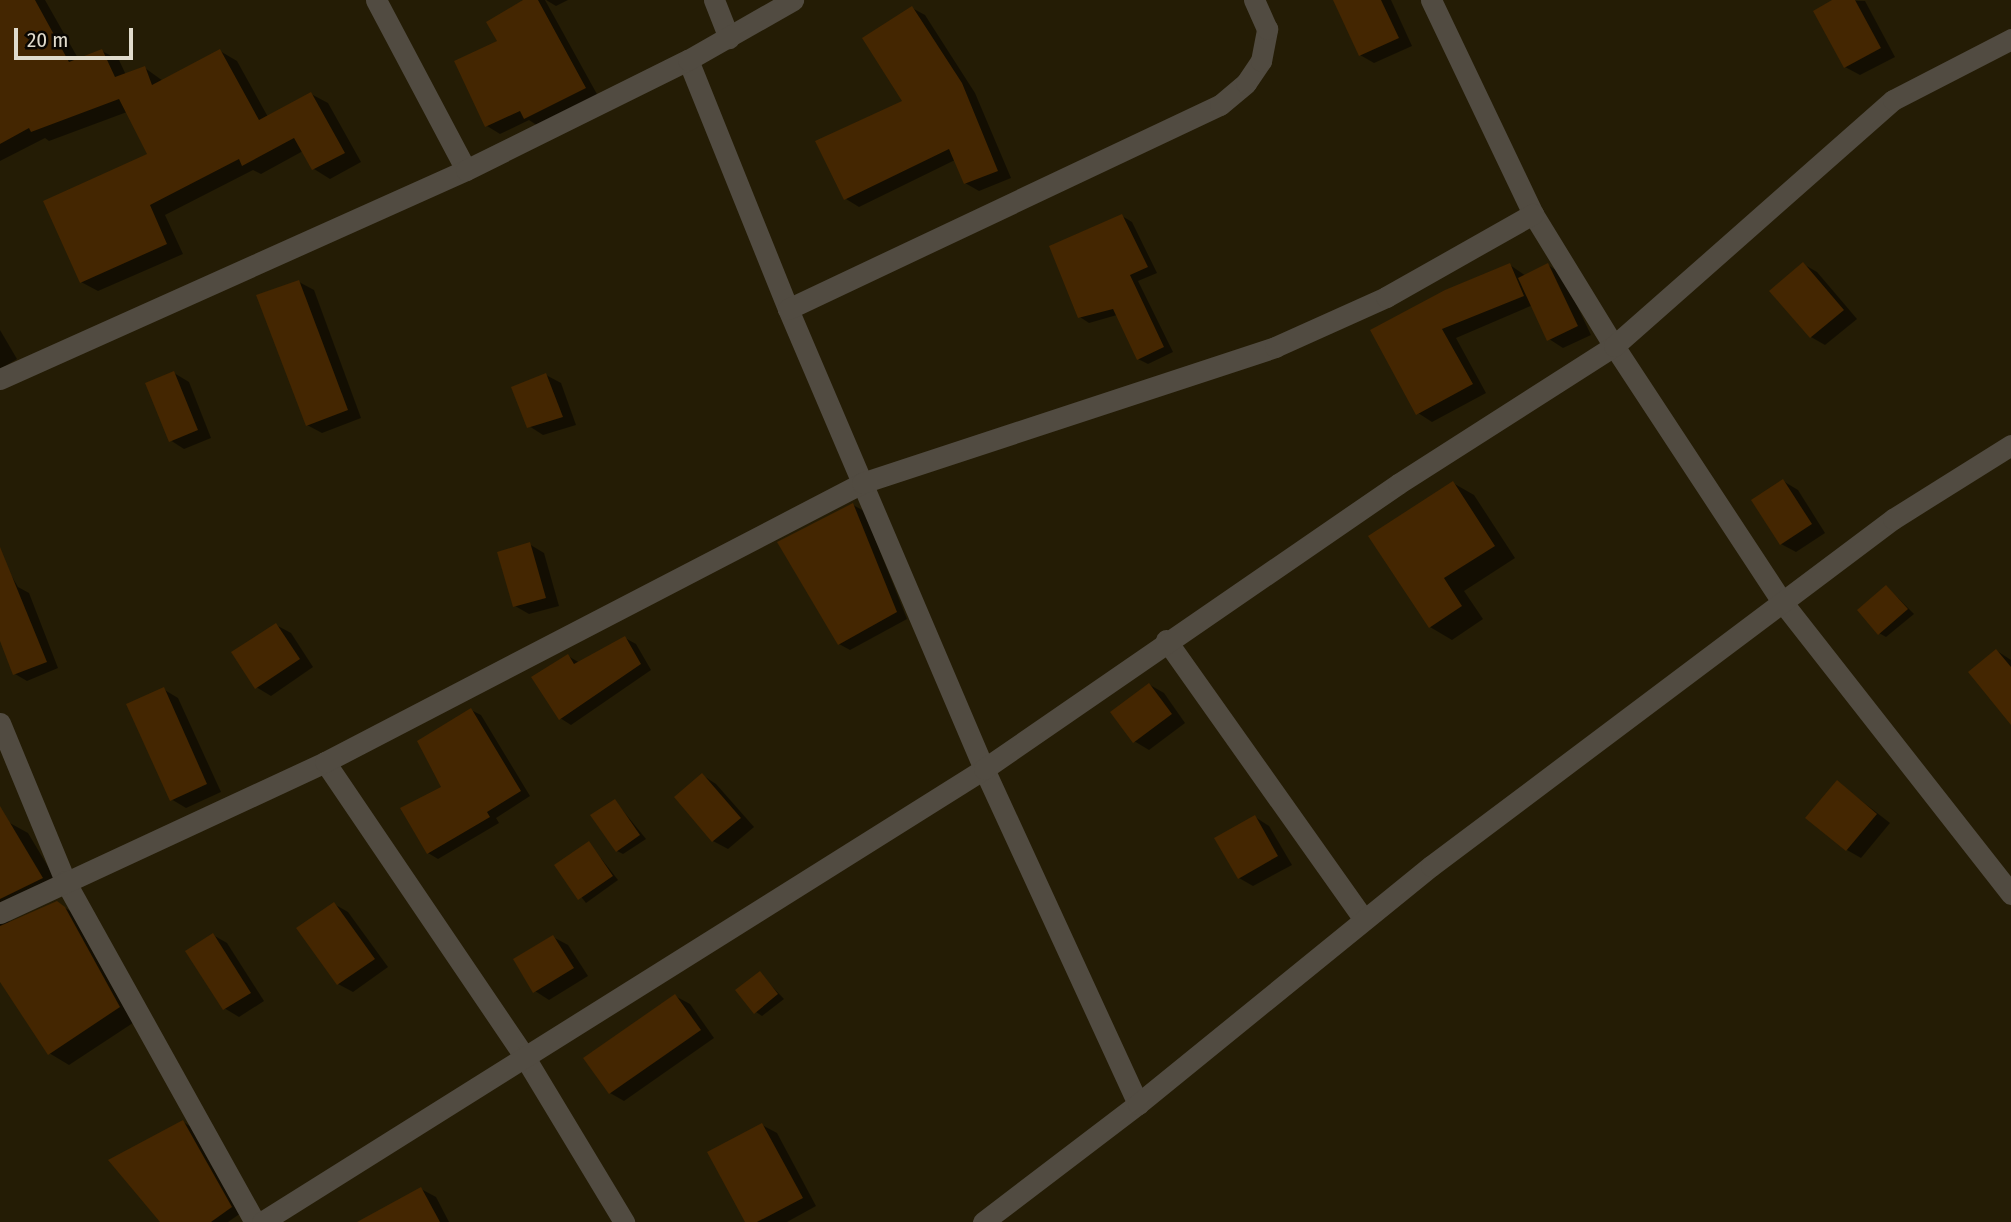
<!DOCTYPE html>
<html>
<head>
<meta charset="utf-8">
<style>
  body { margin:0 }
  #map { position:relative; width:2011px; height:1222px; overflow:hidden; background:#241c05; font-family:"Fira Sans Condensed",sans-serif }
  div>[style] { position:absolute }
  .shadow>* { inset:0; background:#0007 }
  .building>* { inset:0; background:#442601 }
  .minor>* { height:21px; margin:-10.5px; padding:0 10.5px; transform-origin:10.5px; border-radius:10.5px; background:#514b41 }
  span { translate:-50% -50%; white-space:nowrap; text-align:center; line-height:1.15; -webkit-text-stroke:7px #0a0702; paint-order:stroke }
  .scale { position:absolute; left:14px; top:28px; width:119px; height:32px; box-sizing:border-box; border:4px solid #e0dbcd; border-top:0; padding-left:9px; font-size:21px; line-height:24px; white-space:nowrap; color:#e0dbcd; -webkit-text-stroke:5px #0a0702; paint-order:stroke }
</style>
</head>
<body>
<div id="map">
  <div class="shadow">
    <div style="clip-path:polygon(0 0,45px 0,79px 60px,102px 51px,119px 60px,126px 75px,145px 68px,163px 81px,220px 51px,237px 61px,268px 117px,311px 94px,328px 103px,361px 162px,330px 179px,314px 169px,303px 151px,261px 174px,253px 170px,165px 215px,183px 254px,98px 291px,81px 282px,149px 155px,127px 112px,49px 141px,45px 138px,0 161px)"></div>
    <div style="clip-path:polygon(527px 0,545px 0,598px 96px,538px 126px,529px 120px,500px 134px,487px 126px,499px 41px)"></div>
    <div style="clip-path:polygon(546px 0,568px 0,556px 6px)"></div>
    <div style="clip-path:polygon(1335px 0,1391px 0,1412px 46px,1374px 63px,1360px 55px)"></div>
    <div style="clip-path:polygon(1836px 0,1865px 1px,1895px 57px,1860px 75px,1845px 67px)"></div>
    <div style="clip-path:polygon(912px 8px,925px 15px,975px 93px,1011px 178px,979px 191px,965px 183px,955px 160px,859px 207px,846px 199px,905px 102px)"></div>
    <div style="clip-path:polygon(1122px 216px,1132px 222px,1157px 273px,1138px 281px,1173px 352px,1148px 364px,1138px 359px,1117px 315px,1089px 323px,1080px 317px)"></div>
    <div style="clip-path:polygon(1803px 264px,1817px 272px,1857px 319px,1825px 345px,1811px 337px)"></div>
    <div style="clip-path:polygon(1510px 265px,1526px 276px,1548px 265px,1562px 274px,1591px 335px,1563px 348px,1549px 339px,1533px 305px,1456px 338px,1486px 393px,1432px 422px,1418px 413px,1373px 330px)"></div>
    <div style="clip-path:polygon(299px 282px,314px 290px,361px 418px,322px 433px,307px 425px)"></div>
    <div style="clip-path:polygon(0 330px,17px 359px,0 369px)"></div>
    <div style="clip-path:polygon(174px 373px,189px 382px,211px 438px,184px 449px,170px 440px)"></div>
    <div style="clip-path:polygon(546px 375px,561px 383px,576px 425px,543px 435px,529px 426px)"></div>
    <div style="clip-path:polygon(1783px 481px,1798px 490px,1825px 533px,1796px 552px,1781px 544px)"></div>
    <div style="clip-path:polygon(1453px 483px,1474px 495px,1515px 558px,1464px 591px,1483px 619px,1452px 640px,1430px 627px,1370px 537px)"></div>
    <div style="clip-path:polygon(853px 505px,864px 511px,907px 619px,850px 650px,839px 644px)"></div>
    <div style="clip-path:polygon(529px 544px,544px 553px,559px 606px,529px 614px,515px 606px)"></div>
    <div style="clip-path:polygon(0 556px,18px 587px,29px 593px,58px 668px,27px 681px,15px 674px,0 637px)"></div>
    <div style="clip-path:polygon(1887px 587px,1914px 614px,1886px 637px,1879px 633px)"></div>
    <div style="clip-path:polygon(276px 625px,291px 633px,313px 667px,271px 696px,256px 687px)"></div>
    <div style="clip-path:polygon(625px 638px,636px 644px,651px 670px,571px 725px,560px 718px,568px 656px,580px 663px)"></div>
    <div style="clip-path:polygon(1997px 651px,2011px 660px,2011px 716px)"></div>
    <div style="clip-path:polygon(1150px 685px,1164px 693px,1185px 723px,1149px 750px,1134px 741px)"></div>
    <div style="clip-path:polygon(163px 689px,178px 698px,221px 792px,186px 808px,171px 799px)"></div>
    <div style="clip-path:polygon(471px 710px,481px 715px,530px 796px,496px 818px,499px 823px,438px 859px,428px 853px,443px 788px)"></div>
    <div style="clip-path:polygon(702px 775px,716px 784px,754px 827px,728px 849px,713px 841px)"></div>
    <div style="clip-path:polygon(1837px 782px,1890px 823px,1861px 858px,1847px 850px)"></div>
    <div style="clip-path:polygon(615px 801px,646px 839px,623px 854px,617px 851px)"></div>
    <div style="clip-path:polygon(1255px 817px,1269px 826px,1292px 865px,1253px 886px,1239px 878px)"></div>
    <div style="clip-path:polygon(8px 822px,28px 833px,62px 890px,14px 912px,7px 926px,57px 903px,77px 915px,139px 1019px,69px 1065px,49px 1053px,0 979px,0 827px)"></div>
    <div style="clip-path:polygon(589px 843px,618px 880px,586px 903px,556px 865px)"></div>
    <div style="clip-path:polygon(334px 904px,348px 912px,388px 967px,353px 992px,338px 984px)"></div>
    <div style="clip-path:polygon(213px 935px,227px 943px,264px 1001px,239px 1017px,224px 1008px)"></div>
    <div style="clip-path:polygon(553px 937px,568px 945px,588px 976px,549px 1000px,535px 991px)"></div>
    <div style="clip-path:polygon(760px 974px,784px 999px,762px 1016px,756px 1012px)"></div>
    <div style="clip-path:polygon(675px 996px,690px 1004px,714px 1038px,624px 1101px,610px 1093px)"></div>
    <div style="clip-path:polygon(183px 1122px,193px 1128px,241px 1213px,228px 1222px,160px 1222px)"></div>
    <div style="clip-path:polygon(762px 1125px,777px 1133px,816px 1206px,787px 1222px,747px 1222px)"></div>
    <div style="clip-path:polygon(421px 1189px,436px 1197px,449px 1222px,402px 1222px)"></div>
  </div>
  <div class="building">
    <div style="clip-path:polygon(0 0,35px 0,69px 62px,102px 49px,115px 77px,145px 66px,152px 85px,220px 49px,259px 120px,311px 92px,345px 153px,312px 170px,294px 138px,242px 166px,239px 159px,150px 205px,167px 244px,80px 283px,43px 201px,147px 154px,119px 99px,31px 132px,29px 128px,0 144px)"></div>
    <div style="clip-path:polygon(523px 0,538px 0,586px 88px,524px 119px,520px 111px,485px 127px,454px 61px,497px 41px,486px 22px)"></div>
    <div style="clip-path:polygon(1333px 0,1381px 0,1399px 38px,1359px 56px)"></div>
    <div style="clip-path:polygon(1832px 0,1855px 0,1881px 48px,1844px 68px,1813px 11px)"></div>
    <div style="clip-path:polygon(912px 6px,962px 83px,998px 171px,964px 184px,949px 149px,844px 200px,815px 141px,902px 101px,862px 38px)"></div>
    <div style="clip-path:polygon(1122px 214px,1148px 267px,1130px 275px,1164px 347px,1137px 360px,1113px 309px,1078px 318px,1049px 246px)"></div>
    <div style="clip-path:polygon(1803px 262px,1844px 310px,1810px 338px,1769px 291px)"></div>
    <div style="clip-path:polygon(1510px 263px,1524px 296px,1442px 329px,1473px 384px,1416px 415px,1370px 330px,1445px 290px)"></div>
    <div style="clip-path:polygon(1548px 263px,1578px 326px,1547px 341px,1518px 278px)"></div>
    <div style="clip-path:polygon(299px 280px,348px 410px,306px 426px,256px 295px)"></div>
    <div style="clip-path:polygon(174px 371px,198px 430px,169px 442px,145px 383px)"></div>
    <div style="clip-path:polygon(546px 373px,563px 417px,527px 428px,511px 387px)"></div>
    <div style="clip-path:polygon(1783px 479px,1812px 524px,1780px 545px,1751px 500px)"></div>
    <div style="clip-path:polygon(1453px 481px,1495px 546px,1444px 578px,1462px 606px,1429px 628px,1368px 536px)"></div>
    <div style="clip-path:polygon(853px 503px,897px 612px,838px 645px,777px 542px)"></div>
    <div style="clip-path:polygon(530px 542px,546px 598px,513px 607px,497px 552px)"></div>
    <div style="clip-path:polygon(0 547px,47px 662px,13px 675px,0 641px)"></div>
    <div style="clip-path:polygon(1886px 585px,1908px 609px,1878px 635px,1857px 610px)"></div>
    <div style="clip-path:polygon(276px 623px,300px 659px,255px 689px,231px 652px)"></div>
    <div style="clip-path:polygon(625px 636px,641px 664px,559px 720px,531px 677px,568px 654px,574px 664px)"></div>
    <div style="clip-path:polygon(1996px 649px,2011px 667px,2011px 725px,1968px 672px)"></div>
    <div style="clip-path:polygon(1149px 683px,1172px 714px,1133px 743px,1110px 712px)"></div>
    <div style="clip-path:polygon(164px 687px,207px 784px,170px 801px,126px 704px)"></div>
    <div style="clip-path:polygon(471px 708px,521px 791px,487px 812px,490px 817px,427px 854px,400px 808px,441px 787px,417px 741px)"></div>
    <div style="clip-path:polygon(702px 773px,741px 818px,712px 842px,674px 797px)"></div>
    <div style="clip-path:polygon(1837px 780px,1877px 814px,1846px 851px,1805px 818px)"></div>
    <div style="clip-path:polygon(615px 799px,640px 835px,616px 852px,590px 815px)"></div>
    <div style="clip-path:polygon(0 806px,43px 878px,0 899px)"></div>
    <div style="clip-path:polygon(1255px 815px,1278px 856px,1238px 879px,1214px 838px)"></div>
    <div style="clip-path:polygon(589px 841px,613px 876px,578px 900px,554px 865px)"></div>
    <div style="clip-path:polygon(57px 901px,65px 907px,120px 1007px,48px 1055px,0 982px,0 926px)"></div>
    <div style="clip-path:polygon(334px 902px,375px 959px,337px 985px,296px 928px)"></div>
    <div style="clip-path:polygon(213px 933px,251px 993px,223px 1010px,185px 951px)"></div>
    <div style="clip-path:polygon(553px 935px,574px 968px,533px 993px,513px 959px)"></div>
    <div style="clip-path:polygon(760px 971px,778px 994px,754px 1014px,735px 990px)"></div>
    <div style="clip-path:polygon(675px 994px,701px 1030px,609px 1094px,583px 1058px)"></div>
    <div style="clip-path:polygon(183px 1120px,232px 1207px,211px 1222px,160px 1222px,108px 1160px)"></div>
    <div style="clip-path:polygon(762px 1123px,803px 1198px,757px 1222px,745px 1222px,707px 1152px)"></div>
    <div style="clip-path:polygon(421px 1187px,440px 1222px,357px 1222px)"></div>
  </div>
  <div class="minor">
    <div style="left:376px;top:0;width:192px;rotate:62.1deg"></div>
    <div style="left:714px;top:0;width:41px;rotate:68.5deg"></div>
    <div style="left:1431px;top:0;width:237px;rotate:64.5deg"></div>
    <div style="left:1533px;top:214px;width:155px;rotate:58.5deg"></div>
    <div style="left:1614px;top:346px;width:308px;rotate:56.7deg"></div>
    <div style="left:1783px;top:603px;width:370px;rotate:51.9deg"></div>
    <div style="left:688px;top:60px;width:268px;rotate:68.1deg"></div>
    <div style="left:788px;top:309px;width:500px;rotate:66.92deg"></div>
    <div style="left:984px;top:769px;width:369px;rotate:65.3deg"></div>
    <div style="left:788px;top:309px;width:478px;rotate:-25.3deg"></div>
    <div style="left:1220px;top:105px;width:34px;rotate:-40deg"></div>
    <div style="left:1246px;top:83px;width:27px;rotate:-56deg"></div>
    <div style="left:1261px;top:61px;width:33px;rotate:-79deg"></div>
    <div style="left:1267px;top:29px;width:32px;rotate:-114deg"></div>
    <div style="left:0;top:379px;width:511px;rotate:-24.16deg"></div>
    <div style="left:466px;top:170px;width:248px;rotate:-26.4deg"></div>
    <div style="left:688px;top:60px;width:121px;rotate:-29.7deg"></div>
    <div style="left:1166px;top:640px;width:341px;rotate:54.7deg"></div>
    <div style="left:0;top:723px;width:171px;rotate:67.6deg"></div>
    <div style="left:65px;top:881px;width:390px;rotate:60.9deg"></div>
    <div style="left:325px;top:762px;width:355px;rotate:55.9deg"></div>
    <div style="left:524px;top:1056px;width:194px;rotate:58.9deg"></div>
    <div style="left:0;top:913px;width:358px;rotate:-24.9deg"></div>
    <div style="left:325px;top:762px;width:605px;rotate:-27.45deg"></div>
    <div style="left:862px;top:483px;width:435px;rotate:-18.2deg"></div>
    <div style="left:1275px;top:347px;width:122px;rotate:-24.2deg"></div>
    <div style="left:1386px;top:297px;width:169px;rotate:-29.5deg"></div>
    <div style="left:262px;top:1222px;width:852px;rotate:-32.11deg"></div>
    <div style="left:984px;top:769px;width:503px;rotate:-34.54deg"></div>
    <div style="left:1398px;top:484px;width:256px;rotate:-32.6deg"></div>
    <div style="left:1614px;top:346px;width:372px;rotate:-41.4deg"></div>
    <div style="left:1893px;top:100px;width:133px;rotate:-27.3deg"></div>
    <div style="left:983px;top:1222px;width:195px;rotate:-37.3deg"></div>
    <div style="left:1138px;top:1104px;width:377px;rotate:-39.1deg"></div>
    <div style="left:1431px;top:866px;width:578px;rotate:-36.91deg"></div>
    <div style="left:1893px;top:519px;width:139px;rotate:-32.1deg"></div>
  </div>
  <div class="scale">20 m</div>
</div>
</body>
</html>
